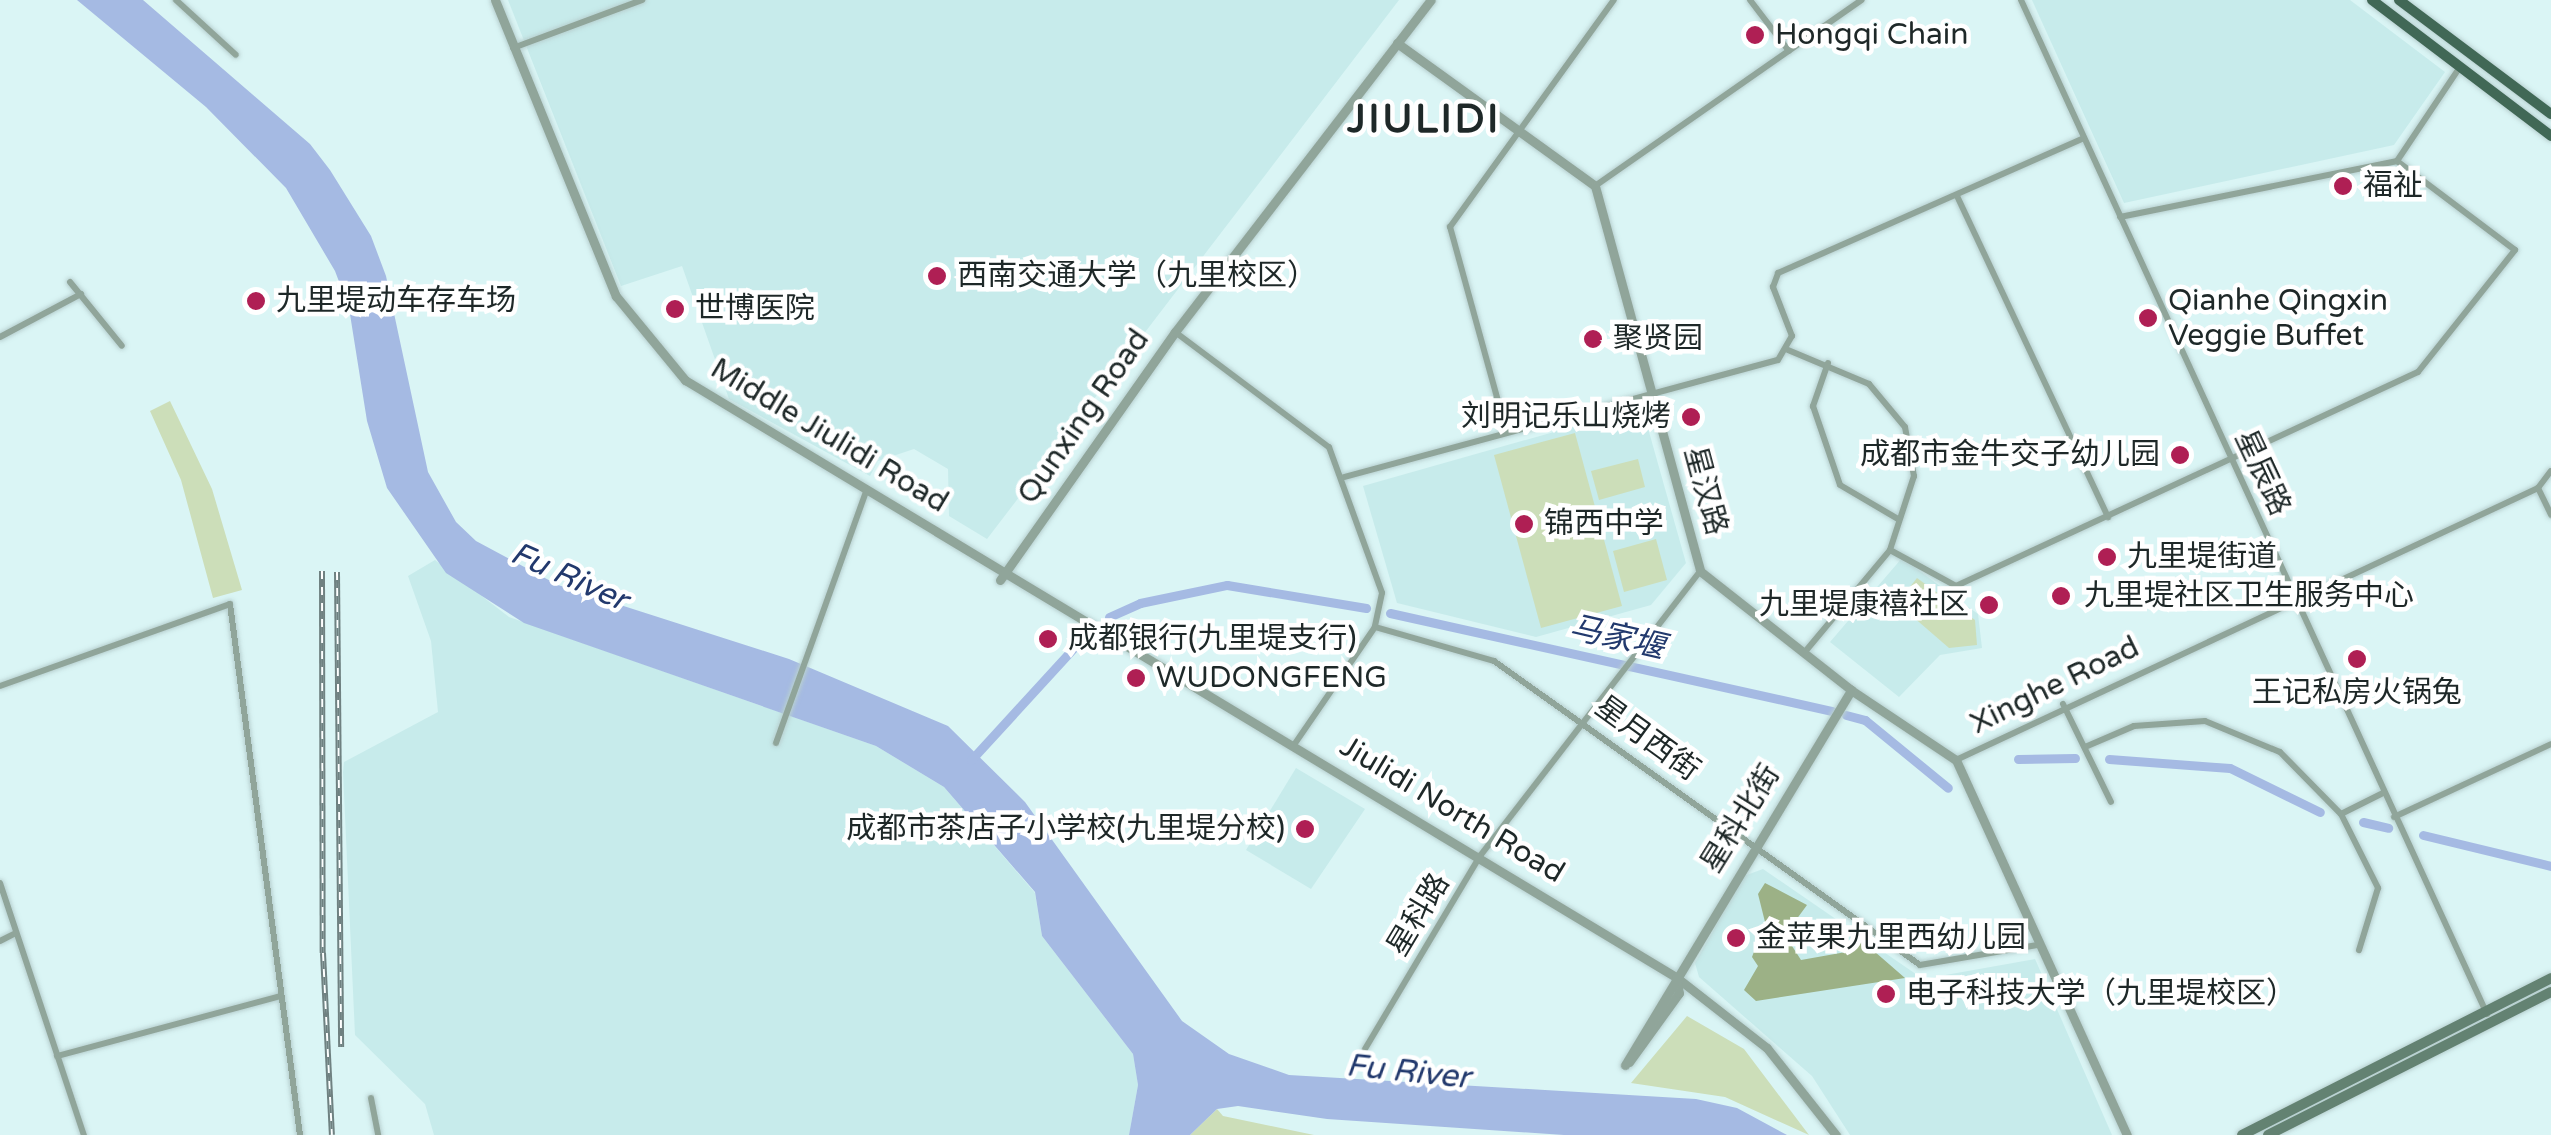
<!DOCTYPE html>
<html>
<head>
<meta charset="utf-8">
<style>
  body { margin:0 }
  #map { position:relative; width:2551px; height:1135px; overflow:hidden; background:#daf5f5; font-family:"Varela Round","Noto Sans SC",sans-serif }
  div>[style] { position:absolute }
  .built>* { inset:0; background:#c7ebeb }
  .green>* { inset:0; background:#ccdeb9 }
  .forest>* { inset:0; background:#9cb186 }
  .water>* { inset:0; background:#a5bae3 }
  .canal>* { height:9px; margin:-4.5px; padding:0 4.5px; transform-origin:4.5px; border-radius:4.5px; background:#a5bae3 }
  .roads { filter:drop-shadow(0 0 2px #b8d0d0) drop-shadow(0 0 2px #b8d0d0) }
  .minor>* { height:6px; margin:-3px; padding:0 3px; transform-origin:3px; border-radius:3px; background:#90a59a }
  .tertiary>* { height:9px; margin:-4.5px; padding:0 4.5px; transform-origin:4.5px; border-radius:4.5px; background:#90a59a }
  .secondary>* { height:10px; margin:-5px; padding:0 5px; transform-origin:5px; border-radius:5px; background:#638272 }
  .primary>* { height:10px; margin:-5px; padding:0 5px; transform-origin:5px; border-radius:5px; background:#416856 }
  .rail>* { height:6px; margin-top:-3px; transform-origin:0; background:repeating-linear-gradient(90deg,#fff 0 8px,#6f8181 0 16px); box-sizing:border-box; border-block:2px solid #6f8181 }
  .dots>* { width:28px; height:28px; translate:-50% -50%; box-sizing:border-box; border:5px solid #fff; border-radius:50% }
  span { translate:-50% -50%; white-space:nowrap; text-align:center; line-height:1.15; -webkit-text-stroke:9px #fff; paint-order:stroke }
  .poi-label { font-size:30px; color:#1e2828 }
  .left { translate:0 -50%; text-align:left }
  .right { translate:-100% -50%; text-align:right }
  .street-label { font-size:30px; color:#1e2828 }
  .water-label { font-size:32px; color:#22396d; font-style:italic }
  .district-label { font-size:40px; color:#1e2828; font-weight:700; letter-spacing:2.5px }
</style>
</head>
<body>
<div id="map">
  <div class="built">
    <div style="clip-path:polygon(508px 0,1399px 0,987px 539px,949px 516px,948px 469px,914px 449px,878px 461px,870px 476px,729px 399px,682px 266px,621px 286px)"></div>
    <div style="clip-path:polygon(2032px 0,2350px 0,2445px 72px,2394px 145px,2124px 203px)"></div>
    <div style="clip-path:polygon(1642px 407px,1686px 563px,1651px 605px,1536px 637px,1397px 603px,1363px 486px)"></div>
    <div style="clip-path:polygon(1902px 558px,1978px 614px,1982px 648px,1940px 655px,1899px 697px,1830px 642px)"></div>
    <div style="clip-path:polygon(435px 560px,509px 617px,876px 746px,944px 787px,1035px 893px,1042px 936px,1133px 1054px,1138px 1085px,1129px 1135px,434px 1135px,425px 1104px,355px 1035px,343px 772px,344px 762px,438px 712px,431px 641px,408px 576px)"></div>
    <div style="clip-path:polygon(1296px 768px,1365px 809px,1311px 889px,1246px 850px)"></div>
    <div style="clip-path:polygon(1763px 869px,1923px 979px,2035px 959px,2112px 1135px,1850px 1135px,1812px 1076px,1699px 977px,1695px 963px,1744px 876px)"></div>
  </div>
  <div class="green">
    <div style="clip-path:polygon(170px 401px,212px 489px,242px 590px,213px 598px,181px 480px,150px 411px)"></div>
    <div style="clip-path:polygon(1575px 433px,1622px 606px,1541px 628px,1494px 455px)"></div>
    <div style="clip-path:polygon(1638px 459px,1645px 487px,1599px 500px,1591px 471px)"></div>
    <div style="clip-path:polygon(1656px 539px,1667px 580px,1624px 592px,1613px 551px)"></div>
    <div style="clip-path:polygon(1917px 578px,1975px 620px,1977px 645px,1949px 648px,1897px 603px)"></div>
    <div style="clip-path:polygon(1687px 1016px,1744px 1049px,1809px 1135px,1725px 1097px,1631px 1083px)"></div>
    <div style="clip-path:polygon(1217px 1109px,1223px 1116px,1314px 1135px,1190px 1135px)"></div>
  </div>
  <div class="forest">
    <div style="clip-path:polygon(1765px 883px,1807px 905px,1785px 935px,1801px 960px,1846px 952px,1859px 938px,1905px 978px,1756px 1001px,1744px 990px,1758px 966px,1752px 957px,1765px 922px,1758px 894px)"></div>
  </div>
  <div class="water">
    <div style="clip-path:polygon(77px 0,143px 0,310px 144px,330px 170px,371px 236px,386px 276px,428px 472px,456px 522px,476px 541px,558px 585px,789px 659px,948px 726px,1025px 802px,1182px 1021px,1229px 1054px,1289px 1075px,1696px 1099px,1737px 1108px,1787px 1135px,1564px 1135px,1327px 1119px,1238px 1106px,1217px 1109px,1190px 1135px,1129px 1135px,1138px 1085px,1133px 1054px,1042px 936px,1035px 892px,944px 787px,876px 746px,524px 623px,446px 573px,387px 488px,367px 421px,349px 308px,335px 271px,286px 188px,206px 107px)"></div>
  </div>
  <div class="canal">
    <div style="left:1390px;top:613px;width:453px;rotate:12.5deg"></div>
    <div style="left:1109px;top:617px;width:34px;rotate:-24deg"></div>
    <div style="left:1140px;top:603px;width:89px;rotate:-11.7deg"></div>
    <div style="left:1227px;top:585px;width:141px;rotate:9.4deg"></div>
    <div style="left:1846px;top:715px;width:20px;rotate:15deg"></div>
    <div style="left:1865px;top:720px;width:107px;rotate:39.3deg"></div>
    <div style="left:2018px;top:759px;width:57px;rotate:-1deg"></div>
    <div style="left:2109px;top:759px;width:121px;rotate:4.3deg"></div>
    <div style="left:2230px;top:768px;width:100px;rotate:26.1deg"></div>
    <div style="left:971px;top:760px;width:163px;rotate:-47.5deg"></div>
    <div style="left:2363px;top:822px;width:26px;rotate:13deg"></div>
    <div style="left:2423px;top:835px;width:132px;rotate:13.6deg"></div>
  </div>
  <div class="roads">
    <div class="minor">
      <div style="left:176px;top:0;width:81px;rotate:42.5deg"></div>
      <div style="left:1750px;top:0;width:64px;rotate:52.6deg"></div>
      <div style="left:2021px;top:0;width:1116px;rotate:65.32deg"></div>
      <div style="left:513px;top:48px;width:138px;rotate:-20.4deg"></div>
      <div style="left:1595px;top:186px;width:325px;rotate:-34.9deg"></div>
      <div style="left:1957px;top:196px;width:355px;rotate:64.8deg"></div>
      <div style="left:2120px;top:217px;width:283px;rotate:-11.4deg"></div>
      <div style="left:2397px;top:161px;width:113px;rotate:-56.2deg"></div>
      <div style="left:70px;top:282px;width:82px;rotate:50.9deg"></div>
      <div style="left:1175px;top:332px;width:192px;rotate:36.8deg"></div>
      <div style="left:1329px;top:447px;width:155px;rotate:70deg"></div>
      <div style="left:1382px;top:593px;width:35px;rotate:102deg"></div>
      <div style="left:1375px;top:627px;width:143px;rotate:124.5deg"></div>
      <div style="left:0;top:337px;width:92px;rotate:-28deg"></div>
      <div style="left:1788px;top:350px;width:88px;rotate:22.8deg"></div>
      <div style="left:1869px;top:384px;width:56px;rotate:50.1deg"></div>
      <div style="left:1905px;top:427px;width:50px;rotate:79.6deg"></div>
      <div style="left:1914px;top:476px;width:78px;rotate:108deg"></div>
      <div style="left:1828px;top:363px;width:46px;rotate:109.2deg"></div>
      <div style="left:1813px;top:406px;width:83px;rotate:71.1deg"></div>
      <div style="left:1840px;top:485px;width:67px;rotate:30.4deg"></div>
      <div style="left:1506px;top:430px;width:211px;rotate:-105.4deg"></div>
      <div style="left:1450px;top:227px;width:280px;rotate:-54.2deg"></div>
      <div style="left:1344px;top:477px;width:449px;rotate:-15.1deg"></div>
      <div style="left:1778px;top:360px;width:28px;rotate:-60deg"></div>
      <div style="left:1792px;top:336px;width:53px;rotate:-111.2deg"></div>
      <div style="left:1773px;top:287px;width:15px;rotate:-70deg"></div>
      <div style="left:1778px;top:273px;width:334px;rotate:-23.8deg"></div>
      <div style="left:2538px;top:488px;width:30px;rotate:64deg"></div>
      <div style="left:1375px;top:627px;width:124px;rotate:15.9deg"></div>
      <div style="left:1494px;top:661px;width:523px;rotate:35.51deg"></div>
      <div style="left:1920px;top:965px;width:119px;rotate:-9.7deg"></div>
      <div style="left:1804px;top:653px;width:134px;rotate:-50.1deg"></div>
      <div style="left:1890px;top:550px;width:75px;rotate:28.6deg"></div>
      <div style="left:1956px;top:586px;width:509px;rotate:-24.85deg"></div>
      <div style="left:2418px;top:372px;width:156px;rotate:-51.5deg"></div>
      <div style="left:2515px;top:250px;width:148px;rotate:-143deg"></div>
      <div style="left:0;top:686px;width:244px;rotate:-19.6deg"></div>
      <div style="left:230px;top:604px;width:536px;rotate:82.49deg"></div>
      <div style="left:2063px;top:704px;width:109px;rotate:63.9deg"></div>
      <div style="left:776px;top:743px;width:270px;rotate:-70.3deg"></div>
      <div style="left:2085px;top:747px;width:53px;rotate:-23.2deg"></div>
      <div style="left:2134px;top:726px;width:71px;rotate:-4deg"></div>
      <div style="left:2205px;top:721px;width:81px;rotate:22.5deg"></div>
      <div style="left:2280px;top:752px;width:87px;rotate:45.5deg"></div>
      <div style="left:2341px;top:814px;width:83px;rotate:63.4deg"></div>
      <div style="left:2378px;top:888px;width:65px;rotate:107deg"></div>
      <div style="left:1956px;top:760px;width:642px;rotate:-25.05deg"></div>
      <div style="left:2538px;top:488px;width:21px;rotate:-53deg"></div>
      <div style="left:2341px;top:814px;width:47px;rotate:-26.6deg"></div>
      <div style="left:2394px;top:817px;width:173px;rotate:-24.9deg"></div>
      <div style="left:0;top:883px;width:266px;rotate:71.6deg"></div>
      <div style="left:0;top:941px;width:18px;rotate:-27deg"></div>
      <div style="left:1365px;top:1049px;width:225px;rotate:-59.2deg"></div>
      <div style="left:1480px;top:856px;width:360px;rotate:-52.3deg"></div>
      <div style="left:57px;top:1056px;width:232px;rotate:-15deg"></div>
      <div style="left:371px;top:1098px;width:38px;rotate:79deg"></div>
    </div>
    <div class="tertiary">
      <div style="left:495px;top:0;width:320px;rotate:67.8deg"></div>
      <div style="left:616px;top:296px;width:109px;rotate:50.6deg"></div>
      <div style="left:685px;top:380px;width:1157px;rotate:31.07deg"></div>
      <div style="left:1676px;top:977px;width:115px;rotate:38deg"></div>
      <div style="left:1767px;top:1048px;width:111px;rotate:51.6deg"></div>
      <div style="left:1397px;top:43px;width:244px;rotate:35.8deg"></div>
      <div style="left:1595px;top:186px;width:399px;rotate:74.7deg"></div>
      <div style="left:1700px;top:571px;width:192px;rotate:38.2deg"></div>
      <div style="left:1851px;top:690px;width:126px;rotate:33.7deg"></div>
      <div style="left:1956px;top:760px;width:412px;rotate:65.5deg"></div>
      <div style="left:1000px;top:580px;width:304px;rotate:-54.8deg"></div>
      <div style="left:1175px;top:332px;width:419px;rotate:-52.4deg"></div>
      <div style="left:1629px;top:1062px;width:85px;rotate:-54.1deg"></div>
      <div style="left:1679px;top:993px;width:16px;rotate:-101deg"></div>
      <div style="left:1625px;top:1065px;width:438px;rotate:-58.9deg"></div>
    </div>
    <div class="secondary">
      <div style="left:2242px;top:1135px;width:347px;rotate:-26.9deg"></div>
      <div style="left:2268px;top:1135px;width:317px;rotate:-26.8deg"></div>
    </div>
    <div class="primary">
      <div style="left:2372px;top:0;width:225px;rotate:37.2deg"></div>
      <div style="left:2399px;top:0;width:190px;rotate:36.9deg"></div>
    </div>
  </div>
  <div class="rail">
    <div style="left:322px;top:571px;width:382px;rotate:89.9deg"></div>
    <div style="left:323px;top:953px;width:182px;rotate:87.2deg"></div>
    <div style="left:337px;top:572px;width:475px;rotate:89.5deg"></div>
  </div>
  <div class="dots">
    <div style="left:1755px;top:35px;background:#af1f54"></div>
    <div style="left:2343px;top:186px;background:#af1f54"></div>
    <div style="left:937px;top:276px;background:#af1f54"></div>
    <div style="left:256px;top:301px;background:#af1f54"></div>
    <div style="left:675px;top:309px;background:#af1f54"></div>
    <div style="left:2148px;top:318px;background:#af1f54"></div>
    <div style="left:1593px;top:339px;background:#af1f54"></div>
    <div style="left:1691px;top:417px;background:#af1f54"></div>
    <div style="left:2180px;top:455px;background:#af1f54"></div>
    <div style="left:1524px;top:524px;background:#af1f54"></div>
    <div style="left:2107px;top:557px;background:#af1f54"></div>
    <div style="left:2061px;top:596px;background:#af1f54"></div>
    <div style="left:1989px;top:605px;background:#af1f54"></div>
    <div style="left:1048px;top:639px;background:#af1f54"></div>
    <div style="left:2357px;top:659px;background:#af1f54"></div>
    <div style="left:1136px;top:678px;background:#af1f54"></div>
    <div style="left:1305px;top:829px;background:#af1f54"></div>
    <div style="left:1736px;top:938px;background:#af1f54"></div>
    <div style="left:1886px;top:994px;background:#af1f54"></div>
  </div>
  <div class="poi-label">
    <span class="left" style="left:1775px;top:35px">Hongqi Chain</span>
    <span class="left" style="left:2363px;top:186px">福祉</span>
    <span class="left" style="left:957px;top:276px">西南交通大学（九里校区）</span>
    <span class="left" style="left:276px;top:301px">九里堤动车存车场</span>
    <span class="left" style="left:2168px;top:318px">Qianhe Qingxin<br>Veggie Buffet</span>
    <span class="left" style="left:695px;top:309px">世博医院</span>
    <span class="left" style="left:1613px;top:339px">聚贤园</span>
    <span class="right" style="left:1671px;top:417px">刘明记乐山烧烤</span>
    <span class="right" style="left:2160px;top:455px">成都市金牛交子幼儿园</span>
    <span class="left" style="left:1544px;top:524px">锦西中学</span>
    <span class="left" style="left:2127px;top:557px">九里堤街道</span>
    <span class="left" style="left:2084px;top:596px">九里堤社区卫生服务中心</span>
    <span class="right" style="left:1969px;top:605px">九里堤康禧社区</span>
    <span class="left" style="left:1068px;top:639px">成都银行(九里堤支行)</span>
    <span class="left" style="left:1156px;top:678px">WUDONGFENG</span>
    <span style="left:2357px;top:693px">王记私房火锅兔</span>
    <span class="right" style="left:1285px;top:829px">成都市茶店子小学校(九里堤分校)</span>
    <span class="left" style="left:1756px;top:938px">金苹果九里西幼儿园</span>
    <span class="left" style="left:1906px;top:994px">电子科技大学（九里堤校区）</span>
  </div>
  <div class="street-label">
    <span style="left:1084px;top:417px;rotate:-55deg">Qunxing Road</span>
    <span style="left:829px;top:436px;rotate:31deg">Middle Jiulidi Road</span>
    <span style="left:2262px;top:473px;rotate:65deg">星辰路</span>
    <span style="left:1705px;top:491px;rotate:75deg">星汉路</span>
    <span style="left:2055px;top:686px;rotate:-26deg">Xinghe Road</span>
    <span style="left:1647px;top:739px;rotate:36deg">星月西街</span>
    <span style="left:1452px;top:810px;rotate:31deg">Jiulidi North Road</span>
    <span style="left:1741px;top:819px;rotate:-58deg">星科北街</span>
    <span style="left:1419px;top:915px;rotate:-59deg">星科路</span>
  </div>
  <div class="water-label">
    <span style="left:569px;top:577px;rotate:24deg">Fu River</span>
    <span style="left:1617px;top:638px;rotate:13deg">马家堰</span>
    <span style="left:1408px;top:1072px;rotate:6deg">Fu River</span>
  </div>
  <div class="district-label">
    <span style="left:1424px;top:119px">JIULIDI</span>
  </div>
</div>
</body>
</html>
